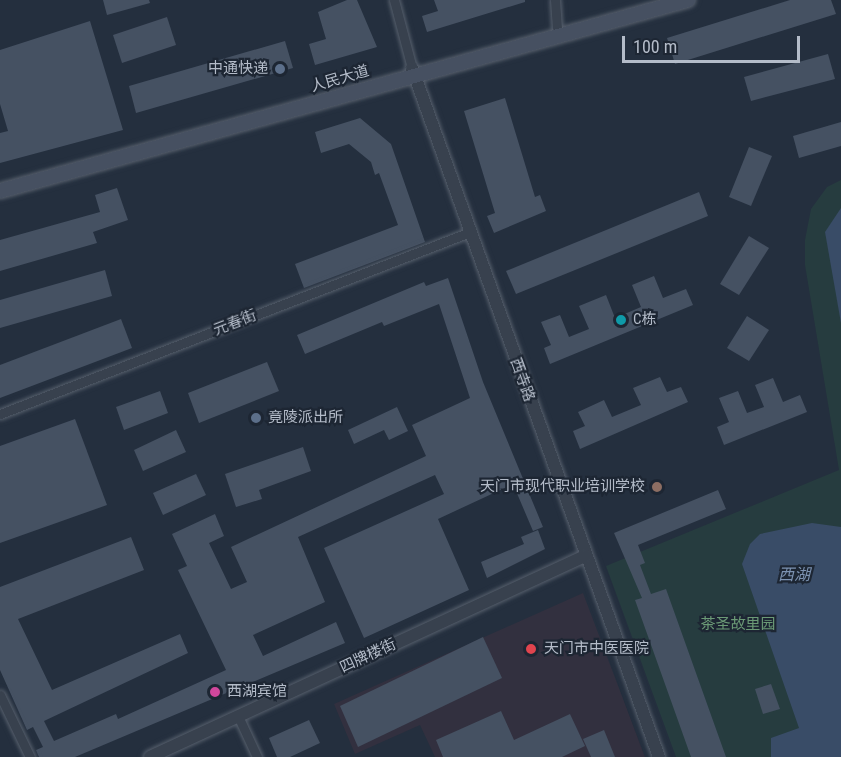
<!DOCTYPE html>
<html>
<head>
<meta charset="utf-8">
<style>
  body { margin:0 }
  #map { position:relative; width:841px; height:757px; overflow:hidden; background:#242f3e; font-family:"Roboto Condensed","Noto Sans SC",sans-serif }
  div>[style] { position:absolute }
  .medical>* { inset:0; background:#32303f }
  .green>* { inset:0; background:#263c3f }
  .water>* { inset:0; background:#394c67 }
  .building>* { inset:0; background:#455162 }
  .roads { filter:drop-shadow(0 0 2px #565f6c) drop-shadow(0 0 2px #565f6c) }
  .minor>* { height:9px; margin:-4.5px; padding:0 4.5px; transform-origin:4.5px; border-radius:4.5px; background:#38414e }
  .tertiary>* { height:12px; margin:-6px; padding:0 6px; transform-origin:6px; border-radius:6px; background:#38414e }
  .secondary>* { height:14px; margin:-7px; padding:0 7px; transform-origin:7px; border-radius:7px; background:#465061 }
  .dots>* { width:16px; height:16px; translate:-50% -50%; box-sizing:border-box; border:3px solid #1d2633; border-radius:50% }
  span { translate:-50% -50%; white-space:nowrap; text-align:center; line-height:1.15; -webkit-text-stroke:4.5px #1d2633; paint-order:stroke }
  .poi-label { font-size:15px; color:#b4bcc9 }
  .right { translate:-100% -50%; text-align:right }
  .left { translate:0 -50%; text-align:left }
  .street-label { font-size:15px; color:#b4bcc9 }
  .park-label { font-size:15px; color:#6b9a76 }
  .water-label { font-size:16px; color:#7c92b1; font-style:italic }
  .scale { position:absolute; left:622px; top:36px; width:178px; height:27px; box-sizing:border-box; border:3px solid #b4bcc9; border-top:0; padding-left:8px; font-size:18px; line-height:21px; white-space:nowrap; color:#b4bcc9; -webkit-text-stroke:4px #1d2633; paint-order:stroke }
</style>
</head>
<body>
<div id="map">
  <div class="medical">
    <div style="clip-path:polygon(583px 593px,645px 757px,435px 757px,420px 725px,355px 754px,334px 704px)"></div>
  </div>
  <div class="green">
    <div style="clip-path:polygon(841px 180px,841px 757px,676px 757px,606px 566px,839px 470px,805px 265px,805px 240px,811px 209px,827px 187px)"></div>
  </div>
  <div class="water">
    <div style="clip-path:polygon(841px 208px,841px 323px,825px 232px)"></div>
    <div style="clip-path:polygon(812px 523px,841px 527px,841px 757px,771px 757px,771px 738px,799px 728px,742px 564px,750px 544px,760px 534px)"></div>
  </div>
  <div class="building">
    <div style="clip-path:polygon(103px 0,149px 0,150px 3px,107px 15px)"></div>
    <div style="clip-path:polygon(347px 0,357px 0,377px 47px,315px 65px,309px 44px,326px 39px,318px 12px)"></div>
    <div style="clip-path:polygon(434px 0,525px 0,525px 2px,427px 32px,422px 16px,438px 11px)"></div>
    <div style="clip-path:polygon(790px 0,831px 0,836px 14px,675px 64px,667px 38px)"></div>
    <div style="clip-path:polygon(167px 17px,176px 45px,122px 63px,113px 35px)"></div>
    <div style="clip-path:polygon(90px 21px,123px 130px,0 163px,0 133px,8px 131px,0 104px,0 50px)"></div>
    <div style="clip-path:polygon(285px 41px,293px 68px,136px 113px,129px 86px)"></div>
    <div style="clip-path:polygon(828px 54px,835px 79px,751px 101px,744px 77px)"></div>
    <div style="clip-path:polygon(505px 98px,535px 197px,540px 195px,546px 211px,494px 233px,487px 216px,495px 213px,464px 111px)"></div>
    <div style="clip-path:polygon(360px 118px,391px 144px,425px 242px,304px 288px,295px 264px,398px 225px,379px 173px,375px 175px,371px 162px,349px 144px,321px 153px,315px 132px)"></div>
    <div style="clip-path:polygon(841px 122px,841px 146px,799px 158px,793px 136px)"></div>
    <div style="clip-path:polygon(749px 147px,772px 156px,751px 206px,729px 197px)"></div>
    <div style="clip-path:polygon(117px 188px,128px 220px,93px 232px,97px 243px,0 271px,0 240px,100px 212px,95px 195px)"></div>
    <div style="clip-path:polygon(699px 192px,708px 216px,516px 294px,506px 271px)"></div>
    <div style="clip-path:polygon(749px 236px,769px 248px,739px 295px,720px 284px)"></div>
    <div style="clip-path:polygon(105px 270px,112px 296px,0 328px,0 300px)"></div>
    <div style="clip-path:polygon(654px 276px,663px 298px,686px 289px,693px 305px,550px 364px,544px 348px,551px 345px,541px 322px,560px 315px,569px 337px,589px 329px,579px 306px,606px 295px,615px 318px,641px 307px,632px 285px)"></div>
    <div style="clip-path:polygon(448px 278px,483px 382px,543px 527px,533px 531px,513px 484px,438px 519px,469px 590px,364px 638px,324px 548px,444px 494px,435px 475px,298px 537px,325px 602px,253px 635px,263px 656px,336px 622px,345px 643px,75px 757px,39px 757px,36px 750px,43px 747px,33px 727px,27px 730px,0 670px,0 587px,131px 537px,144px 570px,18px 619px,52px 690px,180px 634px,188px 653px,44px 721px,54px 741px,116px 714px,118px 719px,226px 670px,178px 570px,187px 566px,172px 534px,215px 514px,224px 536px,209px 543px,231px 589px,247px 582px,231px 547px,426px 456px,412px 425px,470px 398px,439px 304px,384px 326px,382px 322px,305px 354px,297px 335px,424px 282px,426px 286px)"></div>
    <div style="clip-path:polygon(747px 316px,769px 330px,749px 361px,727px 348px)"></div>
    <div style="clip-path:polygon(121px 319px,132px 348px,0 398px,0 365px)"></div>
    <div style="clip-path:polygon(267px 362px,279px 391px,199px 423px,188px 393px)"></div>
    <div style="clip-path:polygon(660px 377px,667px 392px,681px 387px,688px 402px,580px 449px,573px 431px,585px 426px,578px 412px,604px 400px,612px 417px,641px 405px,633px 388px)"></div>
    <div style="clip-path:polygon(773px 378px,783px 402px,800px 395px,807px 412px,724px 445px,717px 427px,729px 422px,719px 398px,738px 391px,747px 413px,764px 407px,755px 385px)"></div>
    <div style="clip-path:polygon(160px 391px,168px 413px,124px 430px,116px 407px)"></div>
    <div style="clip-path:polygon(397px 407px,408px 431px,389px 440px,384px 430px,354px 444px,348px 430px)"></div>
    <div style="clip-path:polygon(75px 419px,107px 505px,0 543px,0 446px)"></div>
    <div style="clip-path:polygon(176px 430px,186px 452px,143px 471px,134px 450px)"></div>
    <div style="clip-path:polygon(303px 447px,311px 471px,259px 490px,262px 499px,236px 507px,225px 474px)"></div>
    <div style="clip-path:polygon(196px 474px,206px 495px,163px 515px,153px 493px)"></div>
    <div style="clip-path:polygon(718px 490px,726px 509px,638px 545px,645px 563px,640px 565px,651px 594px,666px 589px,726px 757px,691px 757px,635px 600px,642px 598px,614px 533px)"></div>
    <div style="clip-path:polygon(538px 530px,545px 549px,487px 578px,481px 562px,524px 544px,521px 537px)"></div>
    <div style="clip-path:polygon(483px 637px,502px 678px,358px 747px,340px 706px)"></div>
    <div style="clip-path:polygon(771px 684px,780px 709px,763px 714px,755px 689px)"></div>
    <div style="clip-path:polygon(501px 711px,514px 740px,570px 714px,585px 746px,562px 757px,443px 757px,436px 740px)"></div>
    <div style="clip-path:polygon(309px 720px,320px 743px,290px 757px,277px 757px,269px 738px)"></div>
    <div style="clip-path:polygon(604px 730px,615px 757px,591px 757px,583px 739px)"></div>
  </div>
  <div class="roads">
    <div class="minor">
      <div style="left:394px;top:0;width:70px;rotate:75.2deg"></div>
      <div style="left:555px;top:0;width:27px;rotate:86deg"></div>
      <div style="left:0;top:414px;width:504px;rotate:-21.17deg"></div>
      <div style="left:0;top:695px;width:69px;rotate:64.2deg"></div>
      <div style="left:238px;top:716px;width:45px;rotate:65.1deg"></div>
    </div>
    <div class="tertiary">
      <div style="left:412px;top:68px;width:732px;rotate:70.28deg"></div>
      <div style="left:150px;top:757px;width:480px;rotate:-24.8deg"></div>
    </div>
    <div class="secondary">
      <div style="left:0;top:191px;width:714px;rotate:-15.52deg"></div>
    </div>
  </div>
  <div class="dots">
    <div style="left:280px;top:69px;background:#5c6f8a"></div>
    <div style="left:621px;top:320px;background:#0f9aa8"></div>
    <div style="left:256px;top:418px;background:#5c6f8a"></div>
    <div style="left:657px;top:487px;background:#8d6e63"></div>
    <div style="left:531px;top:649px;background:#e0444e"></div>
    <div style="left:215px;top:692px;background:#d1479c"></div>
  </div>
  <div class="poi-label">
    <span class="right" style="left:268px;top:69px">中通快递</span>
    <span class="left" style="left:633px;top:320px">C栋</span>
    <span class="left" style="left:268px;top:418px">竟陵派出所</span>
    <span class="right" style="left:645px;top:487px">天门市现代职业培训学校</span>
    <span class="left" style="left:544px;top:649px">天门市中医医院</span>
    <span class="left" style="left:227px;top:692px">西湖宾馆</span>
  </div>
  <div class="street-label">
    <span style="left:340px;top:79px;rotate:-16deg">人民大道</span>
    <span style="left:235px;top:323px;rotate:-21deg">元春街</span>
    <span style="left:522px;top:380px;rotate:70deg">西寺路</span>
    <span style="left:368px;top:656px;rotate:-25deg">四牌楼街</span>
  </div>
  <div class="park-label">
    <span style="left:738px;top:625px">茶圣故里园</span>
  </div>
  <div class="water-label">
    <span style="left:794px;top:575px">西湖</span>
  </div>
  <div class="scale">100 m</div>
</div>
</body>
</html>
